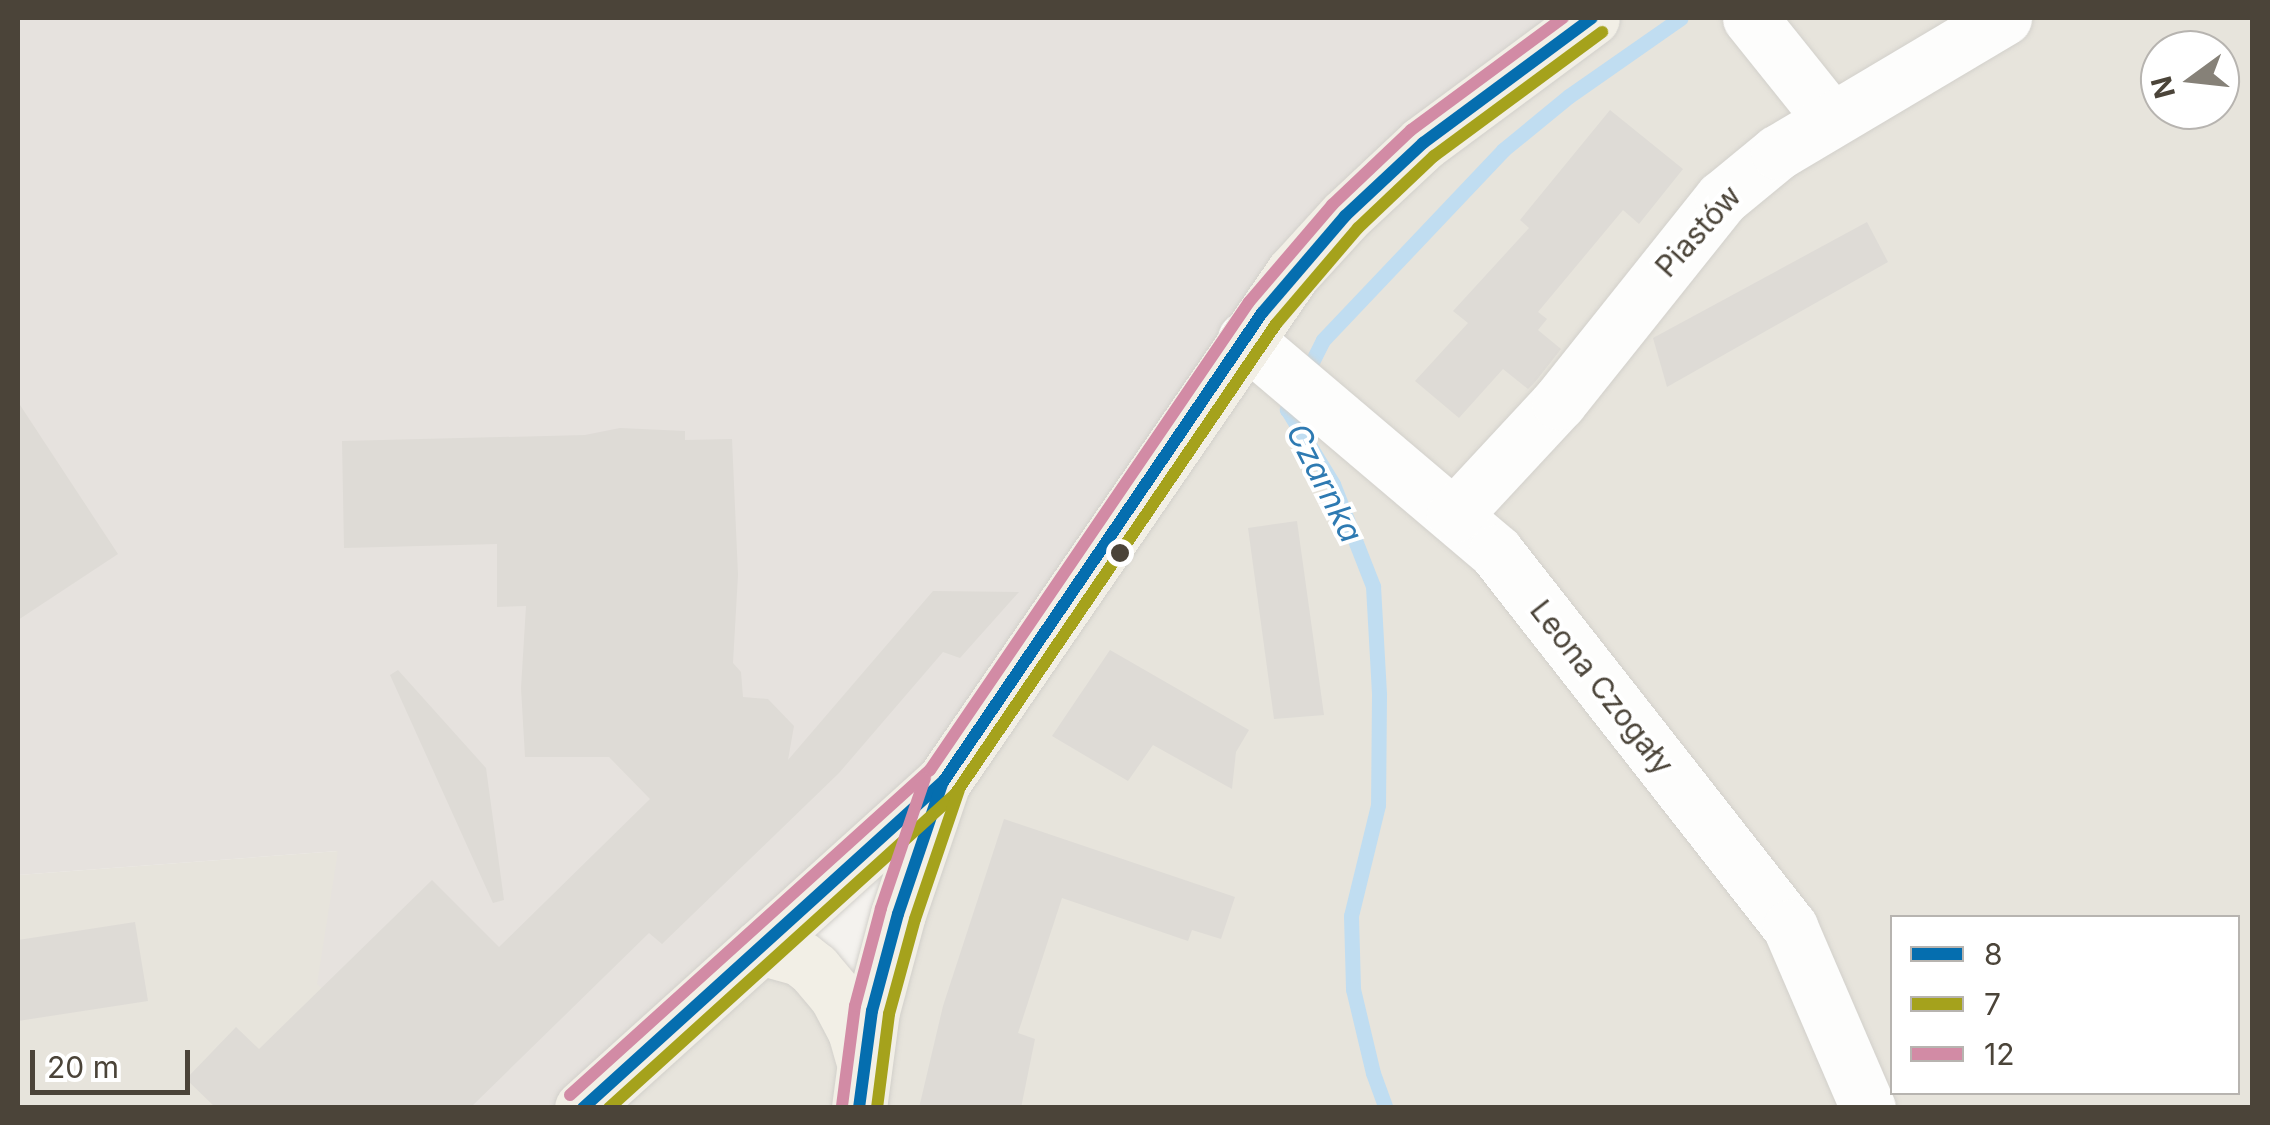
<!DOCTYPE html>
<html>
<head>
<meta charset="utf-8">
<style>
  body { margin:0 }
  #map { position:relative; width:2270px; height:1125px; overflow:hidden; background:#f4f2ee; font-family:Inter,sans-serif }
  div>[style] { position:absolute }
  .residential>* { inset:0; background:#e7e4dc }
  .industrial>* { inset:0; background:#e6e2de }
  .stream>* { height:15px; margin:-7.5px; padding:0 7.5px; transform-origin:7.5px; border-radius:7.5px; background:#c0ddf1 }
  .building>* { inset:0; background:#dedbd6 }
  .roads { filter:drop-shadow(0 0 2px #d2d0cb) drop-shadow(0 0 2px #d2d0cb) }
  .minor>* { height:55px; margin:-27.5px; padding:0 27.5px; transform-origin:27.5px; border-radius:27.5px; background:#fdfdfc }
  .major>* { height:55px; margin:-27.5px; padding:0 27.5px; transform-origin:27.5px; border-radius:27.5px; background:#f2efe6 }
  .bus-1>* { height:12px; margin:-6px; padding:0 6px; transform-origin:6px; border-radius:6px; background:#056eaf }
  .bus-2>* { height:12px; margin:-6px; padding:0 6px; transform-origin:6px; border-radius:6px; background:#a5a21c }
  .bus-3>* { height:12px; margin:-6px; padding:0 6px; transform-origin:6px; border-radius:6px; background:#d28ba5 }
  .dots>* { width:28px; height:28px; translate:-50% -50%; box-sizing:border-box; border:5px solid #fff; border-radius:50% }
  span { translate:-50% -50%; white-space:nowrap; text-align:center; line-height:1.15; -webkit-text-stroke:8px #fff; paint-order:stroke }
  .street-label { font-size:30px; color:#4b4439 }
  .water-label { font-size:32px; color:#2e7ab2; font-style:italic }
  .frame { position:absolute; inset:0; border:20px solid #4b4439; pointer-events:none }
  .legend { position:absolute; left:1890px; top:915px; width:350px; height:180px; box-sizing:border-box; background:#fff; border:2px solid #b7b4b0; margin:0; padding:12px 18px; list-style:none; font-size:30px; color:#4b4439 }
  .legend li { display:flex; align-items:center; gap:20px; height:50px }
  .legend b { width:50px; border:2px solid #b7b4b0 }
  .north { position:absolute; left:2140px; top:30px; width:100px; height:100px; box-sizing:border-box; background:#fff; border:2px solid #b7b4b0; border-radius:50%; rotate:255deg; font-size:28px; font-weight:700; line-height:40px; text-align:center; color:#4b4439 }
  .north::after { content:''; display:block; margin:auto; width:35px; height:45px; background:#868178; clip-path:polygon(50% 0,100% 100%,50% 72%,0 100%) }
  .scale { position:absolute; left:30px; top:1050px; width:160px; height:45px; box-sizing:border-box; border:5px solid #4b4439; border-top:0; padding-left:12px; font-size:30px; line-height:35px; white-space:nowrap; color:#4b4439; -webkit-text-stroke:8px #fff; paint-order:stroke }
</style>
</head>
<body>
<div id="map">
  <div class="residential">
    <div style="clip-path:polygon(evenodd,1593px 18px,2252px 18px,2252px 1107px,582px 1108px,760px 947px,855px 1031px,943px 782px,1262px 313px,1593px 18px,2160px 50px,2220px 50px,2220px 110px,2160px 110px,2160px 50px,1593px 18px,1892px 918px,2238px 918px,2238px 1092px,1892px 1092px,1892px 918px)"></div>
    <div style="clip-path:polygon(338px 851px,454px 1108px,18px 1108px,18px 875px)"></div>
  </div>
  <div class="industrial">
    <div style="clip-path:polygon(18px 18px,1592px 18px,1423px 143px,1001px 701px,582px 1107px,454px 1107px,317px 984px,338px 851px,18px 875px)"></div>
  </div>
  <div class="stream">
    <div style="left:1304px;top:378px;width:42px;rotate:-63.4deg"></div>
    <div style="left:1323px;top:340px;width:262px;rotate:-46.5deg"></div>
    <div style="left:1503px;top:150px;width:85px;rotate:-39.3deg"></div>
    <div style="left:1569px;top:96px;width:136px;rotate:-34.9deg"></div>
    <div style="left:1293px;top:398px;width:13px;rotate:119deg"></div>
    <div style="left:1287px;top:409px;width:88px;rotate:58.5deg"></div>
    <div style="left:1333px;top:484px;width:110px;rotate:68.6deg"></div>
    <div style="left:1373px;top:586px;width:109px;rotate:86.8deg"></div>
    <div style="left:1379px;top:695px;width:110px;rotate:90.5deg"></div>
    <div style="left:1378px;top:805px;width:114px;rotate:103.7deg"></div>
    <div style="left:1351px;top:916px;width:73px;rotate:88.4deg"></div>
    <div style="left:1353px;top:989px;width:86px;rotate:76.6deg"></div>
    <div style="left:1373px;top:1073px;width:37px;rotate:70deg"></div>
  </div>
  <div class="building">
    <div style="clip-path:polygon(1610px 110px,1683px 169px,1639px 224px,1623px 210px,1538px 312px,1547px 319px,1538px 330px,1561px 349px,1535px 382px,1528px 389px,1503px 369px,1459px 418px,1415px 381px,1468px 323px,1453px 311px,1529px 228px,1520px 220px)"></div>
    <div style="clip-path:polygon(1867px 222px,1888px 262px,1667px 387px,1653px 338px)"></div>
    <div style="clip-path:polygon(18px 402px,118px 554px,18px 620px)"></div>
    <div style="clip-path:polygon(620px 428px,685px 431px,685px 440px,732px 439px,738px 575px,733px 663px,741px 672px,743px 697px,768px 699px,794px 726px,788px 760px,933px 591px,1019px 592px,960px 658px,943px 652px,839px 773px,662px 944px,649px 933px,470px 1108px,216px 1108px,186px 1079px,236px 1027px,259px 1049px,432px 880px,499px 947px,650px 799px,609px 757px,525px 757px,521px 688px,526px 606px,497px 607px,497px 544px,344px 548px,342px 441px,585px 435px)"></div>
    <div style="clip-path:polygon(1297px 521px,1324px 715px,1274px 719px,1248px 528px)"></div>
    <div style="clip-path:polygon(1110px 650px,1249px 730px,1236px 752px,1232px 789px,1153px 745px,1128px 781px,1052px 736px)"></div>
    <div style="clip-path:polygon(398px 670px,486px 768px,504px 900px,493px 903px,390px 675px)"></div>
    <div style="clip-path:polygon(1004px 819px,1235px 897px,1221px 939px,1192px 930px,1188px 941px,1062px 898px,1018px 1033px,1035px 1039px,1021px 1108px,919px 1108px,943px 1006px)"></div>
    <div style="clip-path:polygon(135px 922px,148px 1001px,18px 1021px,18px 940px)"></div>
  </div>
  <div class="roads">
    <div class="minor">
      <div style="left:1750px;top:18px;width:129px;rotate:51.3deg"></div>
      <div style="left:1245px;top:339px;width:329px;rotate:40.3deg"></div>
      <div style="left:1496px;top:552px;width:477px;rotate:51.9deg"></div>
      <div style="left:1790px;top:927px;width:197px;rotate:66.7deg"></div>
      <div style="left:1454px;top:515px;width:154px;rotate:-47.1deg"></div>
      <div style="left:1559px;top:402px;width:261px;rotate:-51.4deg"></div>
      <div style="left:1722px;top:198px;width:72px;rotate:-39.4deg"></div>
      <div style="left:1778px;top:152px;width:263px;rotate:-30.7deg"></div>
    </div>
    <div class="major">
      <div style="left:760px;top:947px;width:41px;rotate:15.4deg"></div>
      <div style="left:800px;top:958px;width:18px;rotate:38deg"></div>
      <div style="left:814px;top:969px;width:34px;rotate:50deg"></div>
      <div style="left:836px;top:995px;width:41px;rotate:62.2deg"></div>
      <div style="left:855px;top:1031px;width:32px;rotate:74deg"></div>
      <div style="left:582px;top:1108px;width:483px;rotate:-42.1deg"></div>
      <div style="left:859px;top:1108px;width:98px;rotate:-82.4deg"></div>
      <div style="left:872px;top:1011px;width:100px;rotate:-75deg"></div>
      <div style="left:898px;top:914px;width:139px;rotate:-71.2deg"></div>
      <div style="left:943px;top:782px;width:618px;rotate:-55.49deg"></div>
      <div style="left:1293px;top:273px;width:77px;rotate:-47.6deg"></div>
      <div style="left:1345px;top:216px;width:107px;rotate:-43.1deg"></div>
      <div style="left:1423px;top:143px;width:210px;rotate:-36.5deg"></div>
    </div>
  </div>
  <div class="bus-1">
    <div style="left:583px;top:1108px;width:486px;rotate:-42.2deg"></div>
    <div style="left:943px;top:782px;width:567px;rotate:-55.78deg"></div>
    <div style="left:1262px;top:313px;width:128px;rotate:-49.4deg"></div>
    <div style="left:1345px;top:216px;width:107px;rotate:-43.1deg"></div>
    <div style="left:1423px;top:143px;width:210px;rotate:-36.5deg"></div>
    <div style="left:859px;top:1108px;width:98px;rotate:-82.4deg"></div>
    <div style="left:872px;top:1011px;width:100px;rotate:-75deg"></div>
    <div style="left:898px;top:914px;width:137px;rotate:-71.3deg"></div>
  </div>
  <div class="bus-2">
    <div style="left:609px;top:1108px;width:469px;rotate:-42.2deg"></div>
    <div style="left:956px;top:793px;width:568px;rotate:-55.69deg"></div>
    <div style="left:1276px;top:324px;width:126px;rotate:-49.5deg"></div>
    <div style="left:1358px;top:228px;width:105px;rotate:-43.5deg"></div>
    <div style="left:1434px;top:156px;width:209px;rotate:-36.4deg"></div>
    <div style="left:877px;top:1108px;width:95px;rotate:-82.7deg"></div>
    <div style="left:889px;top:1014px;width:98px;rotate:-74.7deg"></div>
    <div style="left:915px;top:919px;width:136px;rotate:-71.2deg"></div>
  </div>
  <div class="bus-3">
    <div style="left:570px;top:1095px;width:485px;rotate:-42.1deg"></div>
    <div style="left:930px;top:770px;width:566px;rotate:-55.72deg"></div>
    <div style="left:1249px;top:302px;width:128px;rotate:-49.4deg"></div>
    <div style="left:1332px;top:205px;width:109px;rotate:-43.5deg"></div>
    <div style="left:1411px;top:130px;width:189px;rotate:-36.4deg"></div>
    <div style="left:842px;top:1106px;width:101px;rotate:-82.6deg"></div>
    <div style="left:855px;top:1006px;width:101px;rotate:-75.1deg"></div>
    <div style="left:881px;top:908px;width:137px;rotate:-71.3deg"></div>
  </div>
  <div class="dots">
    <div style="left:1120px;top:553px;background:#4b4439"></div>
  </div>
  <div class="street-label">
    <span style="left:1698px;top:231px;rotate:-48deg">Piastów</span>
    <span style="left:1602px;top:687px;rotate:52deg">Leona Czogały</span>
  </div>
  <div class="water-label">
    <span style="left:1324px;top:483px;rotate:63deg">Czarnka</span>
  </div>
  <div class="frame"></div>
  <ul class="legend">
  <li><b style="height:12px;background:#056eaf"></b>8</li>
  <li><b style="height:12px;background:#a5a21c"></b>7</li>
  <li><b style="height:12px;background:#d28ba5"></b>12</li>
  </ul>
  <div class="north">N</div>
  <div class="scale">20 m</div>
</div>
</body>
</html>
